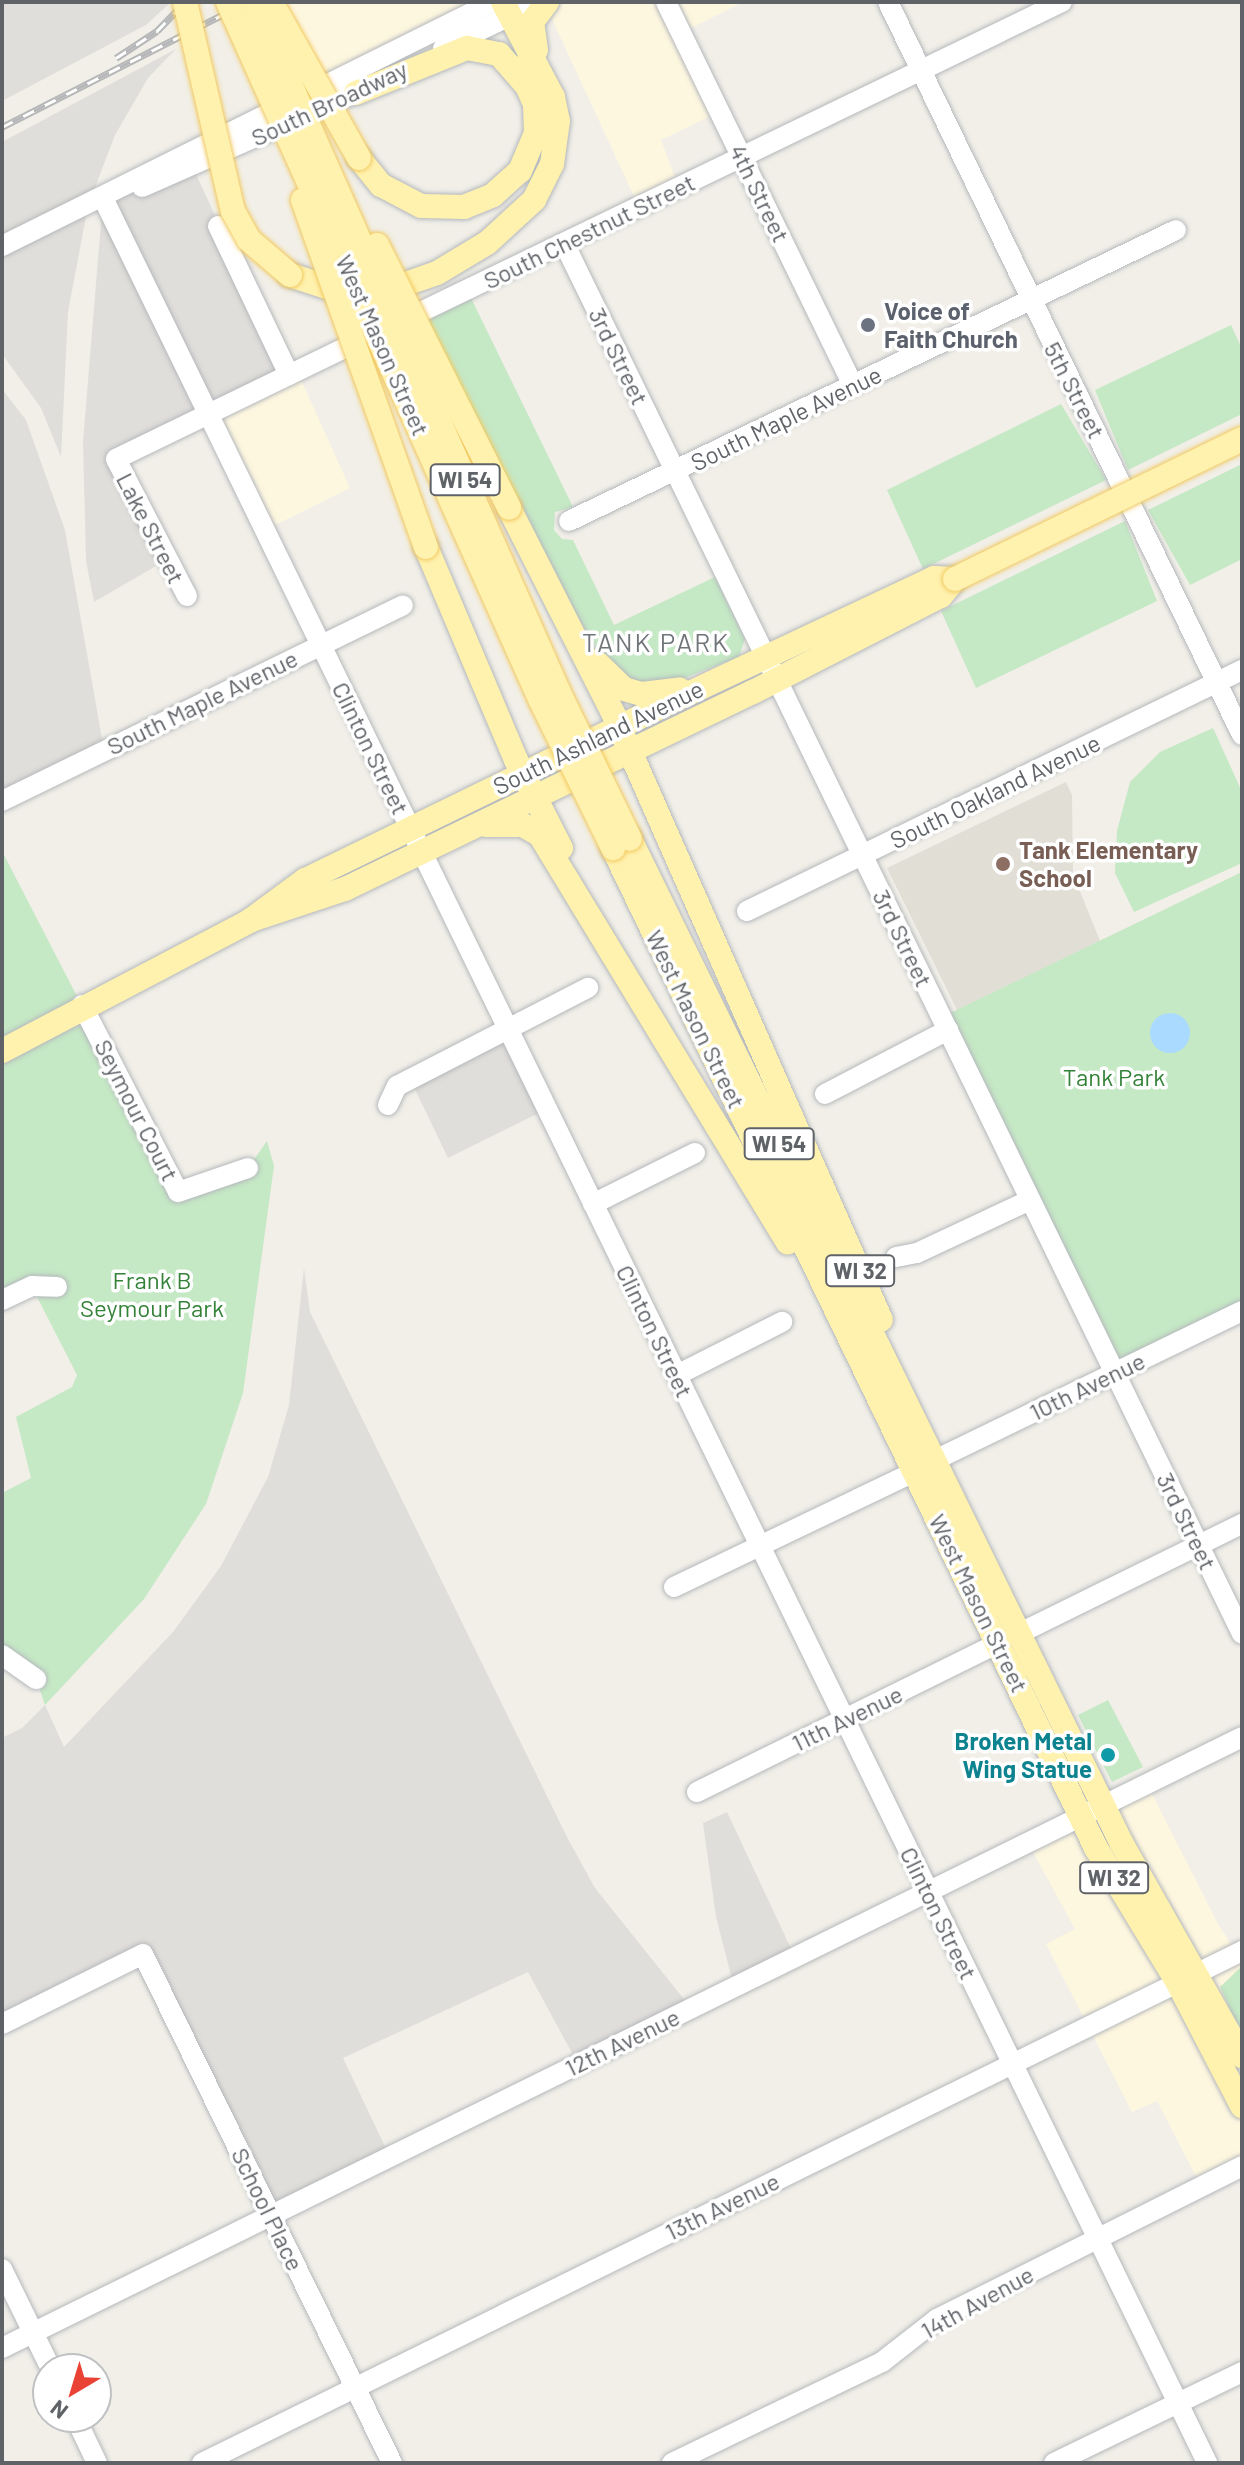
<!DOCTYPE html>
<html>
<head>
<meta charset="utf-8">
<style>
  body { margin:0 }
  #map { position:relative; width:1244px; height:2465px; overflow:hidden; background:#f1efe8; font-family:Barlow,sans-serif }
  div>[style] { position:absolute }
  .commercial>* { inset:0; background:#fef7e0 }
  .industrial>* { inset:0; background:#e0deda }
  .education>* { inset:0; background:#e1ded6 }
  .green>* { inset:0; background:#c5e8c5 }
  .water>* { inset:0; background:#aadaff }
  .round { border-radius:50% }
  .roads { filter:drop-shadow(0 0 2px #b5b8bc) drop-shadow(0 0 2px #b5b8bc) }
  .minor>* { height:20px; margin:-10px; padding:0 10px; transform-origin:10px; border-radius:10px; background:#fff }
  .major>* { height:24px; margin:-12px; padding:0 12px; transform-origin:12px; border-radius:12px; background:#fff2af }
  .rail>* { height:7px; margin-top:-3.5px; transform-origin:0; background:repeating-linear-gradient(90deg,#fff 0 12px,#b6b7b8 0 24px); box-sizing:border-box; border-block:2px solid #b6b7b8 }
  .bridges { filter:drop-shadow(0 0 2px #f2c960) drop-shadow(0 0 2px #f2c960) }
  .major-bridge>* { height:24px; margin:-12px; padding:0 12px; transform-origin:12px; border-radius:12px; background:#fff2af }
  .dots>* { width:22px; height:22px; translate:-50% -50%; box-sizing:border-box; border:4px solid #fff; border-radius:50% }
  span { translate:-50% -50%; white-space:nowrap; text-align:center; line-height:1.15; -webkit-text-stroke:7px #fff; paint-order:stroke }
  .shield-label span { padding:2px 6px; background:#fff; border:2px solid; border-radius:6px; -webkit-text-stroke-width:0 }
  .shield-label { font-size:22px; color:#5f6368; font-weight:700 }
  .street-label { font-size:24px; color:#5f6368 }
  .worship-label { font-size:24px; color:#5b616d; font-weight:700 }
  .left { translate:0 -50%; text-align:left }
  .education-label { font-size:24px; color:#785e54; font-weight:700 }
  .park-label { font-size:24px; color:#348238 }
  .culture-label { font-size:24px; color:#0d838f; font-weight:700 }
  .right { translate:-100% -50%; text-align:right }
  .neighbourhood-label { font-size:26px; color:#70757a; letter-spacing:2px }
  .frame { position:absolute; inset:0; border:4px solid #5f6368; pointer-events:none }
  .north { position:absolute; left:32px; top:2353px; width:80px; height:80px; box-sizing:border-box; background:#fff; border:2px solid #bfc1c3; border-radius:50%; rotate:218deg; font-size:22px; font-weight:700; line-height:32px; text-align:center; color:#5f6368 }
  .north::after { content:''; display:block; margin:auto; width:28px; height:36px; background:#ea4335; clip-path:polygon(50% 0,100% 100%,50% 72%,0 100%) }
</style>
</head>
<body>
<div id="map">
  <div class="commercial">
    <div style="clip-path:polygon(271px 2px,508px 2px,336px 85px,287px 29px)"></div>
    <div style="clip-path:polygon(544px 2px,743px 2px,681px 33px,721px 111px,661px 140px,679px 188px,639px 207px)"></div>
    <div style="clip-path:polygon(297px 371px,350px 488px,265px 530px,208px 414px)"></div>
    <div style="clip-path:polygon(1147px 1784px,1218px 1924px,1237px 1953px,1242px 1951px,1242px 2166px,1201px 2186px,1157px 2101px,1132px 2112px,1046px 1944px,1075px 1929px,1028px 1843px)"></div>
  </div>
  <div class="industrial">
    <div style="clip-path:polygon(2px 2px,171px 2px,146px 25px,2px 101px)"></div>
    <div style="clip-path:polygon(176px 49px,148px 78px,115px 135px,88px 206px,68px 312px,61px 457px,41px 408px,2px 354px,2px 142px)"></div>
    <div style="clip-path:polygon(188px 157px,289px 375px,117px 459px,168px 559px,94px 602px,86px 561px,83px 442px,103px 198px)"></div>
    <div style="clip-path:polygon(2px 389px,26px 420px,65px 530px,104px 750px,2px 801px)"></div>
    <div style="clip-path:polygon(507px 1028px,547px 1109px,448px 1158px,410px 1079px)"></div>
    <div style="clip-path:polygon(304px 1268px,310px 1312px,568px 1839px,595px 1888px,691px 2008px,578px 2064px,528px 1972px,343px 2058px,390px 2157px,271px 2215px,143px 1955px,2px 2024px,2px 1738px,22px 1728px,45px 1705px,64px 1747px,173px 1632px,221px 1566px,268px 1477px,289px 1405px)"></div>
    <div style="clip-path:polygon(727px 1812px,795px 1957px,734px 1987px,716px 1917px,703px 1823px)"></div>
  </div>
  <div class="education">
    <div style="clip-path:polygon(1066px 782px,1072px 795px,1073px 874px,1100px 941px,957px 1010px,887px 868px)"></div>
  </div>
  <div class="green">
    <div style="clip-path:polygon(471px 298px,573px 507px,555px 512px,554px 530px,562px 539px,573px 540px,614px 625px,715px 577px,745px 639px,739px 657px,674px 682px,634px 685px,599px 653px,546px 564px,424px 322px)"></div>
    <div style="clip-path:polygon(1231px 325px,1242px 349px,1242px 414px,1128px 470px,1095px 390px)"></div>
    <div style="clip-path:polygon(1061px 404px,1106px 480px,923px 569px,887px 490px)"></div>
    <div style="clip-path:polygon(1242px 464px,1242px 559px,1190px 585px,1148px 510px)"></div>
    <div style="clip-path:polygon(1125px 521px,1157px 601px,976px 688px,941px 611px)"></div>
    <div style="clip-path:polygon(1213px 728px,1242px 792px,1242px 863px,1134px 912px,1115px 873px,1117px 831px,1130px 782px,1160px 752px)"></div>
    <div style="clip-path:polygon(2px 851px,178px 1192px,248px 1168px,267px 1141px,274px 1166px,243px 1393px,206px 1504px,144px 1599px,45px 1705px,36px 1679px,2px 1655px,2px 1493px,31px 1478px,16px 1417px,72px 1387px,77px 1375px,32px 1287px,2px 1300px)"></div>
    <div style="clip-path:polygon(1242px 872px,1242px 1311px,1114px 1372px,942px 1017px)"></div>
    <div style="clip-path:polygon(1108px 1700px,1143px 1767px,1112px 1782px,1078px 1715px)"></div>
    <div style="clip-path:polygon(1242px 1966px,1242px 2036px,1220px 1987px)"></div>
  </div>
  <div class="water">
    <div class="round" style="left:1150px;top:1013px;width:40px;height:40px"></div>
  </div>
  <div class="roads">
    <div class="minor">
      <div style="left:666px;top:2px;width:426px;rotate:64deg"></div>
      <div style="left:888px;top:2px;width:814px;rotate:64.22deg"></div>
      <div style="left:443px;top:48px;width:106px;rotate:-25.6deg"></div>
      <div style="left:142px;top:187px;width:248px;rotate:-23.8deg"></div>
      <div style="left:103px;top:198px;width:2520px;rotate:64.01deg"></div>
      <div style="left:218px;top:226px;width:165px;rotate:64.5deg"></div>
      <div style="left:564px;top:243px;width:1547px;rotate:64.01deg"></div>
      <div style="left:2px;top:246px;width:548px;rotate:-26.42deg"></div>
      <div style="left:400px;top:322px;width:735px;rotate:-25.8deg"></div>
      <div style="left:569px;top:521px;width:673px;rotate:-25.61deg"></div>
      <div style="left:187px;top:596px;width:154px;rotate:-117.4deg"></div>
      <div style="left:116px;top:459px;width:279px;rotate:-25.9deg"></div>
      <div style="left:2px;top:801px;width:446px;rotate:-26deg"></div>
      <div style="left:747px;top:911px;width:551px;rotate:-25.96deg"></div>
      <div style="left:82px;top:1005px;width:210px;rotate:62.8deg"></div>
      <div style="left:178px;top:1192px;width:74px;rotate:-18.9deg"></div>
      <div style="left:825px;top:1094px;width:139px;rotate:-27.5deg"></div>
      <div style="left:388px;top:1105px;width:21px;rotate:-65deg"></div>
      <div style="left:397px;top:1086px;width:215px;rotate:-27.2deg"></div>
      <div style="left:593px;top:1204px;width:114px;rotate:-26.6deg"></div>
      <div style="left:896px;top:1257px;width:21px;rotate:-11deg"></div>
      <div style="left:917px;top:1253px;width:125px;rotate:-25.1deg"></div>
      <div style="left:2px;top:1300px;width:33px;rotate:-25deg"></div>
      <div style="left:32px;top:1286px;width:25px;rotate:2deg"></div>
      <div style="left:677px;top:1375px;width:118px;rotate:-26.8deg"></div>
      <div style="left:933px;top:1461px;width:343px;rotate:-25.9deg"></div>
      <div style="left:674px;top:1587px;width:268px;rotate:-25.6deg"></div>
      <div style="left:1018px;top:1634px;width:250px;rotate:-26.2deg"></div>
      <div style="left:2px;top:1655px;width:42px;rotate:35.2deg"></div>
      <div style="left:697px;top:1792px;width:336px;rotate:-26.3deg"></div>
      <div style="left:2px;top:2024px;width:157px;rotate:-26.4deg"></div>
      <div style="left:143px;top:1954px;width:567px;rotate:63.93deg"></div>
      <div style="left:2px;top:2269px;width:111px;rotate:63.9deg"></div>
      <div style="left:2px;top:2348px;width:1382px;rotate:-26.23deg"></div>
      <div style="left:75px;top:2417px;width:51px;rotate:64.4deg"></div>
      <div style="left:202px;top:2463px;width:1159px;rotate:-26.21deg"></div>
      <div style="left:672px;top:2463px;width:233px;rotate:-25.7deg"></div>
      <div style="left:882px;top:2362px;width:70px;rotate:-38deg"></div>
      <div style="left:937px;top:2319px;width:341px;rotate:-26.6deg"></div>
      <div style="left:1054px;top:2463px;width:209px;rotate:-25.8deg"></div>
    </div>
    <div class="major">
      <div style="left:536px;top:50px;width:28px;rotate:-98deg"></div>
      <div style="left:532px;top:22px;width:25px;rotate:-53deg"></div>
      <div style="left:356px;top:93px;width:120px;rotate:-22.1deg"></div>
      <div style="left:467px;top:48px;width:33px;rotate:11deg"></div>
      <div style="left:499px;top:54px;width:40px;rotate:49deg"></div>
      <div style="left:359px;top:158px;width:35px;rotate:51deg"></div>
      <div style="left:381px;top:185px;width:45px;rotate:27.7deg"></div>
      <div style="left:421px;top:206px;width:43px;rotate:1.3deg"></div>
      <div style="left:464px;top:207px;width:31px;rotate:-22deg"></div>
      <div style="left:493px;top:195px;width:36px;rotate:-42deg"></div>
      <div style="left:520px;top:171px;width:41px;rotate:-67.2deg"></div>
      <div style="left:536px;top:133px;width:29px;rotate:-92deg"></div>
      <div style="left:535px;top:104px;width:39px;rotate:-114deg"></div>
      <div style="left:290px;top:275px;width:58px;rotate:18.1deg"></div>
      <div style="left:345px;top:293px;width:52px;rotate:-6.6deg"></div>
      <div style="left:397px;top:287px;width:42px;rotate:-19.3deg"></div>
      <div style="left:437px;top:273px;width:58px;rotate:-31deg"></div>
      <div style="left:487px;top:243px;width:64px;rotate:-42.5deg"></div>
      <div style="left:534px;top:200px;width:40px;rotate:-63.4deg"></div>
      <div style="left:552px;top:164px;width:43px;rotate:-82.1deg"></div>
      <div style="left:558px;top:121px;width:25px;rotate:-102deg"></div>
      <div style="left:553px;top:97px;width:107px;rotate:-117.8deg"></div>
      <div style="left:509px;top:508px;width:232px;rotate:63.1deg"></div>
      <div style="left:614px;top:715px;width:661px;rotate:66.19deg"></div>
      <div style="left:426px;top:547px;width:231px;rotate:67.1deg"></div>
      <div style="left:516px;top:760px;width:99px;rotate:62.9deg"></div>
      <div style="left:597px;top:663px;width:37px;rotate:44deg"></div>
      <div style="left:624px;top:689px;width:19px;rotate:16deg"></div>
      <div style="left:642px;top:694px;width:38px;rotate:-7deg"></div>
      <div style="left:486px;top:825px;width:37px"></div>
      <div style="left:523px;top:825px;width:20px;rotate:30deg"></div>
      <div style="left:540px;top:835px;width:477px;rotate:58.7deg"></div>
      <div style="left:630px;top:839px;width:1119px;rotate:63.92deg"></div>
      <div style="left:1122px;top:1844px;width:244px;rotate:60.5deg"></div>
      <div style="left:613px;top:848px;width:1111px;rotate:64.22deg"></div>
      <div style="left:1096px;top:1848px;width:158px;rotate:58.7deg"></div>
      <div style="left:1178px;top:1983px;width:139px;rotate:62.5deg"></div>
      <div style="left:2px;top:1051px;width:281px;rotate:-27.7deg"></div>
      <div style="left:251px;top:920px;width:99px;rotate:-18.3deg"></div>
      <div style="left:345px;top:889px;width:453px;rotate:-25.8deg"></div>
      <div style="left:753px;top:692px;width:211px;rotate:-27.1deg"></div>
      <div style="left:941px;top:596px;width:22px;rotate:-51deg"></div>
      <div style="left:955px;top:579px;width:21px;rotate:-177deg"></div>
      <div style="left:934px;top:578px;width:273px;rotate:154.8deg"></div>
      <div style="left:687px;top:694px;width:425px;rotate:154deg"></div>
      <div style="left:305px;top:880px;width:67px;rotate:143.5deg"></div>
    </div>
  </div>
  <div class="rail">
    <div style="left:116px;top:58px;width:49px;rotate:-33.4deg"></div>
    <div style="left:157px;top:31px;width:40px;rotate:-46deg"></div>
    <div style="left:2px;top:127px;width:275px;rotate:-27deg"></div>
  </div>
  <div class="bridges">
    <div class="major-bridge">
      <div style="left:185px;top:2px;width:214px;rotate:77.1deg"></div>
      <div style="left:233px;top:211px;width:33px;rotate:61deg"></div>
      <div style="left:249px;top:240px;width:54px;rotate:40.5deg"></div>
      <div style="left:228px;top:2px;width:766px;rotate:65.88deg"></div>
      <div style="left:541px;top:701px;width:164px;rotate:63.9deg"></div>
      <div style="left:254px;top:2px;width:755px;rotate:66.18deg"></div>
      <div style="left:559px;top:693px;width:162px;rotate:64.1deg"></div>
      <div style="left:271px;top:2px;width:179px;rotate:60.6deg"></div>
      <div style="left:303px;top:200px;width:368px;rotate:70.5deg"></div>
      <div style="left:377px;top:245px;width:294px;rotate:63.3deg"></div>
      <div style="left:955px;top:579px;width:319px;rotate:-26deg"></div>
    </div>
  </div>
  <div class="dots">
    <div style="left:868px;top:325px;background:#6b7280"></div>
    <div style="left:1003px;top:864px;background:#8d6e63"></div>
    <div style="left:1108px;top:1755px;background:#0f9aa8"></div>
  </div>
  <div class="shield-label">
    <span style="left:465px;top:480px">WI 54</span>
    <span style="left:779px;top:1144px">WI 54</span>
    <span style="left:860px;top:1271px">WI 32</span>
    <span style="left:1114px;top:1878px">WI 32</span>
  </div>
  <div class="street-label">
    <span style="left:329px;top:103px;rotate:-25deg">South Broadway</span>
    <span style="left:760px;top:193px;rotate:64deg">4th Street</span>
    <span style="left:589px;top:231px;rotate:-26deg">South Chestnut Street</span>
    <span style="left:383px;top:345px;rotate:66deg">West Mason Street</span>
    <span style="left:619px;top:356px;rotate:64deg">3rd Street</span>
    <span style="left:1075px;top:390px;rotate:63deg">5th Street</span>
    <span style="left:786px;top:418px;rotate:-26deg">South Maple Avenue</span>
    <span style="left:151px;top:528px;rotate:63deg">Lake Street</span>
    <span style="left:202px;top:702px;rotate:-26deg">South Maple Avenue</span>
    <span style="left:598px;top:737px;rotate:-26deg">South Ashland Avenue</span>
    <span style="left:371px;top:748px;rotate:64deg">Clinton Street</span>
    <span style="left:995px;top:791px;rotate:-26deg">South Oakland Avenue</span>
    <span style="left:903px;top:938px;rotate:64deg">3rd Street</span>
    <span style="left:696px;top:1019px;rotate:64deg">West Mason Street</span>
    <span style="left:137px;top:1110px;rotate:63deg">Seymour Court</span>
    <span style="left:655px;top:1331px;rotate:64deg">Clinton Street</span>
    <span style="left:1087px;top:1386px;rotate:-26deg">10th Avenue</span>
    <span style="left:1187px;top:1521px;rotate:64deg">3rd Street</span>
    <span style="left:979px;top:1603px;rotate:64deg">West Mason Street</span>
    <span style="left:847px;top:1718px;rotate:-26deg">11th Avenue</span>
    <span style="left:939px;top:1913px;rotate:64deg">Clinton Street</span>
    <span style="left:622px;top:2042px;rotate:-26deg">12th Avenue</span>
    <span style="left:722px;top:2206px;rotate:-26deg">13th Avenue</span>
    <span style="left:268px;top:2209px;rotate:64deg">School Place</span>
    <span style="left:977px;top:2302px;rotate:-29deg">14th Avenue</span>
  </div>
  <div class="worship-label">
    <span class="left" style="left:884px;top:325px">Voice of<br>Faith Church</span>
  </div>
  <div class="education-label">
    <span class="left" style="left:1019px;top:864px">Tank Elementary<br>School</span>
  </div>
  <div class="park-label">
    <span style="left:1114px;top:1077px">Tank Park</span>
    <span style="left:152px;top:1294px">Frank B<br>Seymour Park</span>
  </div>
  <div class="culture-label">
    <span class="right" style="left:1092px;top:1755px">Broken Metal<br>Wing Statue</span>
  </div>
  <div class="neighbourhood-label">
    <span style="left:656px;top:642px">TANK PARK</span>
  </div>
  <div class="frame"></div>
  <div class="north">N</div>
</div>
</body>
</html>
